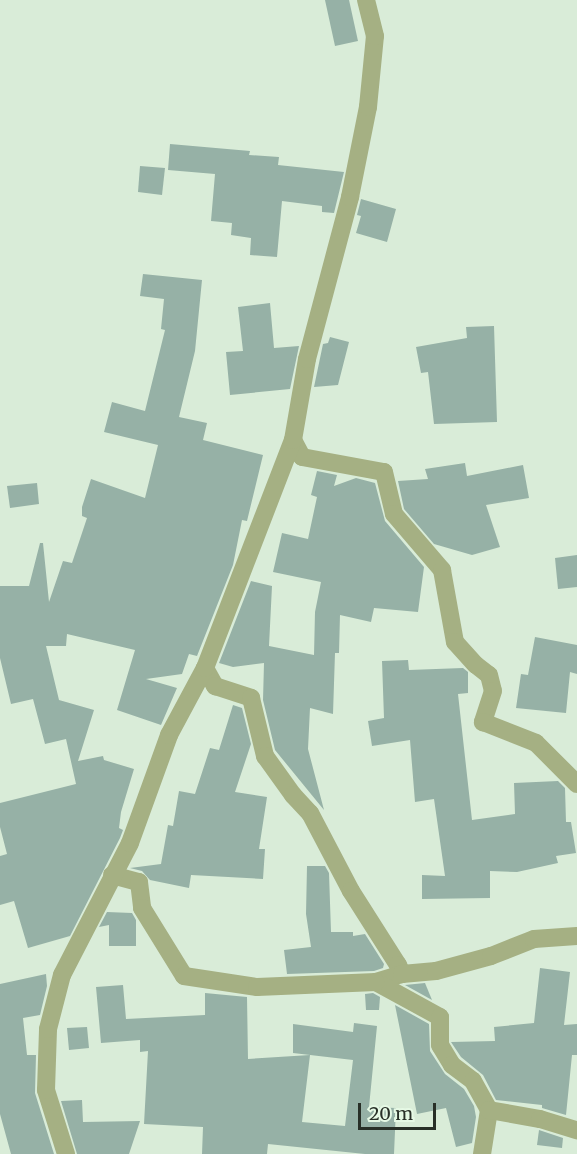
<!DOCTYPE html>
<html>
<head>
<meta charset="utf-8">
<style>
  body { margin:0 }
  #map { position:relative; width:577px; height:1154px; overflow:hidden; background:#d9ecd8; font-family:Merriweather,serif }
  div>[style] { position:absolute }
  .building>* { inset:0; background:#96b1a6 }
  .minor>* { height:18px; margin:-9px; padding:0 9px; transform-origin:9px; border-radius:9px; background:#a5b083 }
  span { translate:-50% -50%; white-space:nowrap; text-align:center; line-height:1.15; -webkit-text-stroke:6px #e6f9e5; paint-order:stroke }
  .scale { position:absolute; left:358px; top:1103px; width:78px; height:27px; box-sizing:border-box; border:3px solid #282f27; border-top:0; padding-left:8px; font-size:18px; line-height:21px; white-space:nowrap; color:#282f27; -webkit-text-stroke:4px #e6f9e5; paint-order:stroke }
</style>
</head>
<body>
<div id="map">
  <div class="building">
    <div style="clip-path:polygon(325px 0,349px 0,358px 41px,335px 46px)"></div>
    <div style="clip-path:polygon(170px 144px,250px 151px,249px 155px,279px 157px,278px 165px,344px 172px,334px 213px,322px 212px,322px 206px,282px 201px,277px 257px,250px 255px,251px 238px,231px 235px,232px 223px,211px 221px,215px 174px,168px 170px)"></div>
    <div style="clip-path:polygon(140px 166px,165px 168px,162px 195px,138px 192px)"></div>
    <div style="clip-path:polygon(361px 199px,396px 209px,387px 242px,356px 233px,361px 216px,357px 215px)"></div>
    <div style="clip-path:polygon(143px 274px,202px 280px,195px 351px,179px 417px,207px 423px,203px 440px,263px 455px,247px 521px,242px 520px,233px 565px,197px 656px,189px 654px,182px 674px,146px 679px,177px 688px,161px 725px,117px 710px,135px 650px,67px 634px,66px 646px,46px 646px,59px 700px,94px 710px,78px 761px,103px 756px,104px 760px,134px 769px,121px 812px,119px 828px,123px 830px,120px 838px,70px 936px,28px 948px,14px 901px,0 905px,0 856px,7px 854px,0 827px,0 803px,76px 784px,66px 739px,45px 744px,33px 699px,11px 704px,0 658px,0 586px,29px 586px,40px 543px,43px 543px,49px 602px,63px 561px,72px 563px,87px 518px,82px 516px,82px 507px,91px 479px,145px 498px,158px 445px,104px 432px,112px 402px,145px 411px,165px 330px,161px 329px,164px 299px,140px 296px)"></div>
    <div style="clip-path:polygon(270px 303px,274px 348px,299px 346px,290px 389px,230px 395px,226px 352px,243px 351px,238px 307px)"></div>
    <div style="clip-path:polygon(494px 326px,497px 422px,434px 424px,428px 372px,421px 373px,416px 347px,467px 338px,466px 327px)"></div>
    <div style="clip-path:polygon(330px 337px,349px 342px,338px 385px,314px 387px,323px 344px,328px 343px)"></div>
    <div style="clip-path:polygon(465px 463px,467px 476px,523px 465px,529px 498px,486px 505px,500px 547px,472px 555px,434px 544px,404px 509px,398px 481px,428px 479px,425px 469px)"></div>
    <div style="clip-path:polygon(317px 471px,337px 475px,334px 486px,356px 478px,375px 483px,385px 521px,424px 567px,418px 612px,374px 608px,371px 622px,340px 615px,339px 653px,335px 653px,333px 714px,310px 708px,308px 749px,324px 810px,275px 750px,263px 700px,264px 663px,233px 667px,219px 663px,251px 581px,272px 586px,269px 646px,314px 655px,315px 612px,321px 582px,273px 572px,282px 533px,308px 539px,317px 497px,311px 495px)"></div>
    <div style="clip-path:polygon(37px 483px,39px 504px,10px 508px,7px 486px)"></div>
    <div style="clip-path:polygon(577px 555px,577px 587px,558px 589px,555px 558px)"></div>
    <div style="clip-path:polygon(535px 637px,577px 645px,577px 674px,570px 672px,566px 713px,516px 708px,521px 674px,528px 675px)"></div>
    <div style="clip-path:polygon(408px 660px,409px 670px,463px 668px,468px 672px,468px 693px,458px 694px,472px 820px,515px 814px,514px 783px,558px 781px,565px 788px,566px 822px,571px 822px,576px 853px,556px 856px,558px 863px,517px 872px,490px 871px,490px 898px,422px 899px,422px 875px,445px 876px,434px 799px,415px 802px,410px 740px,372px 746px,368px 721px,384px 718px,382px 661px)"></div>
    <div style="clip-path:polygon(233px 705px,242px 708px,251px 744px,235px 792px,267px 797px,259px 849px,265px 849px,263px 879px,191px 875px,189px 888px,150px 880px,142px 871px,130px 868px,161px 864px,168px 825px,173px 826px,179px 791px,195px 794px,210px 748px,219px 750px)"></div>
    <div style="clip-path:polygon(307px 866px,325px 866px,329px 873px,331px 932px,353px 932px,353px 936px,365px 934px,384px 964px,383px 968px,374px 971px,287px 974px,284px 950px,311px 947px,306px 914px)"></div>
    <div style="clip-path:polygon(107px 912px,132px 913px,136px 920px,136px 946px,109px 946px,109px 925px,99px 927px)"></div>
    <div style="clip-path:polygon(540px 968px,570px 972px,564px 1025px,577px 1024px,577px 1055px,572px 1055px,566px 1115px,542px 1108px,542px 1105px,496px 1100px,483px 1075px,461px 1057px,451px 1042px,495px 1041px,494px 1027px,534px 1023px)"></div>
    <div style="clip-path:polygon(46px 974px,47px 986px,40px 1015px,23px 1018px,27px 1055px,36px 1055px,35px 1093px,54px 1154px,11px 1154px,0 1114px,0 984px)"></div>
    <div style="clip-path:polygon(425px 983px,432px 1000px,405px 985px)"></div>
    <div style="clip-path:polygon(123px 985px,126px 1019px,205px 1015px,205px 993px,247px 997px,248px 1059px,310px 1055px,302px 1122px,345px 1126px,353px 1060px,293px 1053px,293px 1024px,353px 1032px,354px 1023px,377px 1026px,369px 1107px,396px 1108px,394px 1154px,365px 1154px,268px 1144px,267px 1154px,202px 1154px,203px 1127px,144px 1124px,148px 1051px,140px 1052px,140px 1040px,101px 1043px,96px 987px)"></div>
    <div style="clip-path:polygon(373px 993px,380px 997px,379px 1010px,366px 1010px,365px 994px)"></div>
    <div style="clip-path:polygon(395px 1005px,429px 1024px,430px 1051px,445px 1074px,464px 1089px,474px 1106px,476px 1117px,472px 1143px,456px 1147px,446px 1108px,417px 1114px)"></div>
    <div style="clip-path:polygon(87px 1027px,89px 1048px,69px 1050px,67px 1028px)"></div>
    <div style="clip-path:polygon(82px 1100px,83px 1122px,140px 1121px,129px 1154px,77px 1154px,61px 1101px)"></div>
    <div style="clip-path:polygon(539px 1130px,563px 1138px,562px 1148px,537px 1145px)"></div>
  </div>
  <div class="minor">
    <div style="left:293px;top:440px;width:19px;rotate:62deg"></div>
    <div style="left:302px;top:457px;width:83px;rotate:10.4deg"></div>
    <div style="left:384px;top:472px;width:43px;rotate:76.6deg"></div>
    <div style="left:394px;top:514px;width:74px;rotate:49.4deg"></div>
    <div style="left:442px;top:570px;width:73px;rotate:79.8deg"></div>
    <div style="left:455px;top:642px;width:31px;rotate:48deg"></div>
    <div style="left:476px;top:665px;width:16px;rotate:38deg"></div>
    <div style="left:489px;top:675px;width:16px;rotate:76deg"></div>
    <div style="left:493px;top:691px;width:33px;rotate:108deg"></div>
    <div style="left:483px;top:722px;width:57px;rotate:21.6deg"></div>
    <div style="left:536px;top:743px;width:58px;rotate:45deg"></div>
    <div style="left:205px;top:668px;width:21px;rotate:61deg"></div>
    <div style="left:215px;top:686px;width:38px;rotate:18deg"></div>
    <div style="left:251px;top:698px;width:60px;rotate:76.4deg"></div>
    <div style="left:265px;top:756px;width:48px;rotate:54.3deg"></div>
    <div style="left:293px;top:795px;width:25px;rotate:47deg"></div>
    <div style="left:310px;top:813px;width:88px;rotate:62.3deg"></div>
    <div style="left:351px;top:891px;width:88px;rotate:57.6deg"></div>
    <div style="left:398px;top:965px;width:10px;rotate:66deg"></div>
    <div style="left:402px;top:974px;width:27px;rotate:163deg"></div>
    <div style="left:376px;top:982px;width:73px;rotate:28.7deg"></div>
    <div style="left:440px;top:1017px;width:28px;rotate:90deg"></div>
    <div style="left:440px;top:1045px;width:23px;rotate:59deg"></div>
    <div style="left:452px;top:1065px;width:26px;rotate:37deg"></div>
    <div style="left:473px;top:1081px;width:33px;rotate:61deg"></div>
    <div style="left:489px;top:1110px;width:45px;rotate:99deg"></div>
    <div style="left:112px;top:875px;width:28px;rotate:15deg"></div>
    <div style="left:139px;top:882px;width:26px;rotate:83deg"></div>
    <div style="left:142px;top:908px;width:80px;rotate:58.3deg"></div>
    <div style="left:184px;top:976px;width:74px;rotate:8.6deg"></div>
    <div style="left:257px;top:987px;width:119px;rotate:-2.4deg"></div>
    <div style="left:402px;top:974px;width:34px;rotate:-5deg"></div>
    <div style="left:436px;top:971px;width:57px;rotate:-15.3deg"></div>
    <div style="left:491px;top:956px;width:46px;rotate:-21.6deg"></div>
    <div style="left:534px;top:939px;width:43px;rotate:-4deg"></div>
    <div style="left:489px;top:1110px;width:52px;rotate:10deg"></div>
    <div style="left:540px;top:1119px;width:39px;rotate:17deg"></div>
    <div style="left:66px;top:1154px;width:67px;rotate:-107.4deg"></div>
    <div style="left:46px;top:1090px;width:61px;rotate:-88.1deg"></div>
    <div style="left:48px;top:1029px;width:56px;rotate:-75.5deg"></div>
    <div style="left:62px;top:975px;width:148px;rotate:-62.7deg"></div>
    <div style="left:130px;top:843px;width:115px;rotate:-70.1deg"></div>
    <div style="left:169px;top:735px;width:76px;rotate:-61.8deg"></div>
    <div style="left:205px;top:668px;width:244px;rotate:-68.9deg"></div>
    <div style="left:293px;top:440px;width:82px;rotate:-80.2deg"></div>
    <div style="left:307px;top:359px;width:168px;rotate:-75.1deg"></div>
    <div style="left:350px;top:197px;width:92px;rotate:-78.7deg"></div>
    <div style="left:368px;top:107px;width:71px;rotate:-84.4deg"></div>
    <div style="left:375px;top:36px;width:37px;rotate:-104deg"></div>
  </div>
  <div class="scale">20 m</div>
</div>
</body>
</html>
